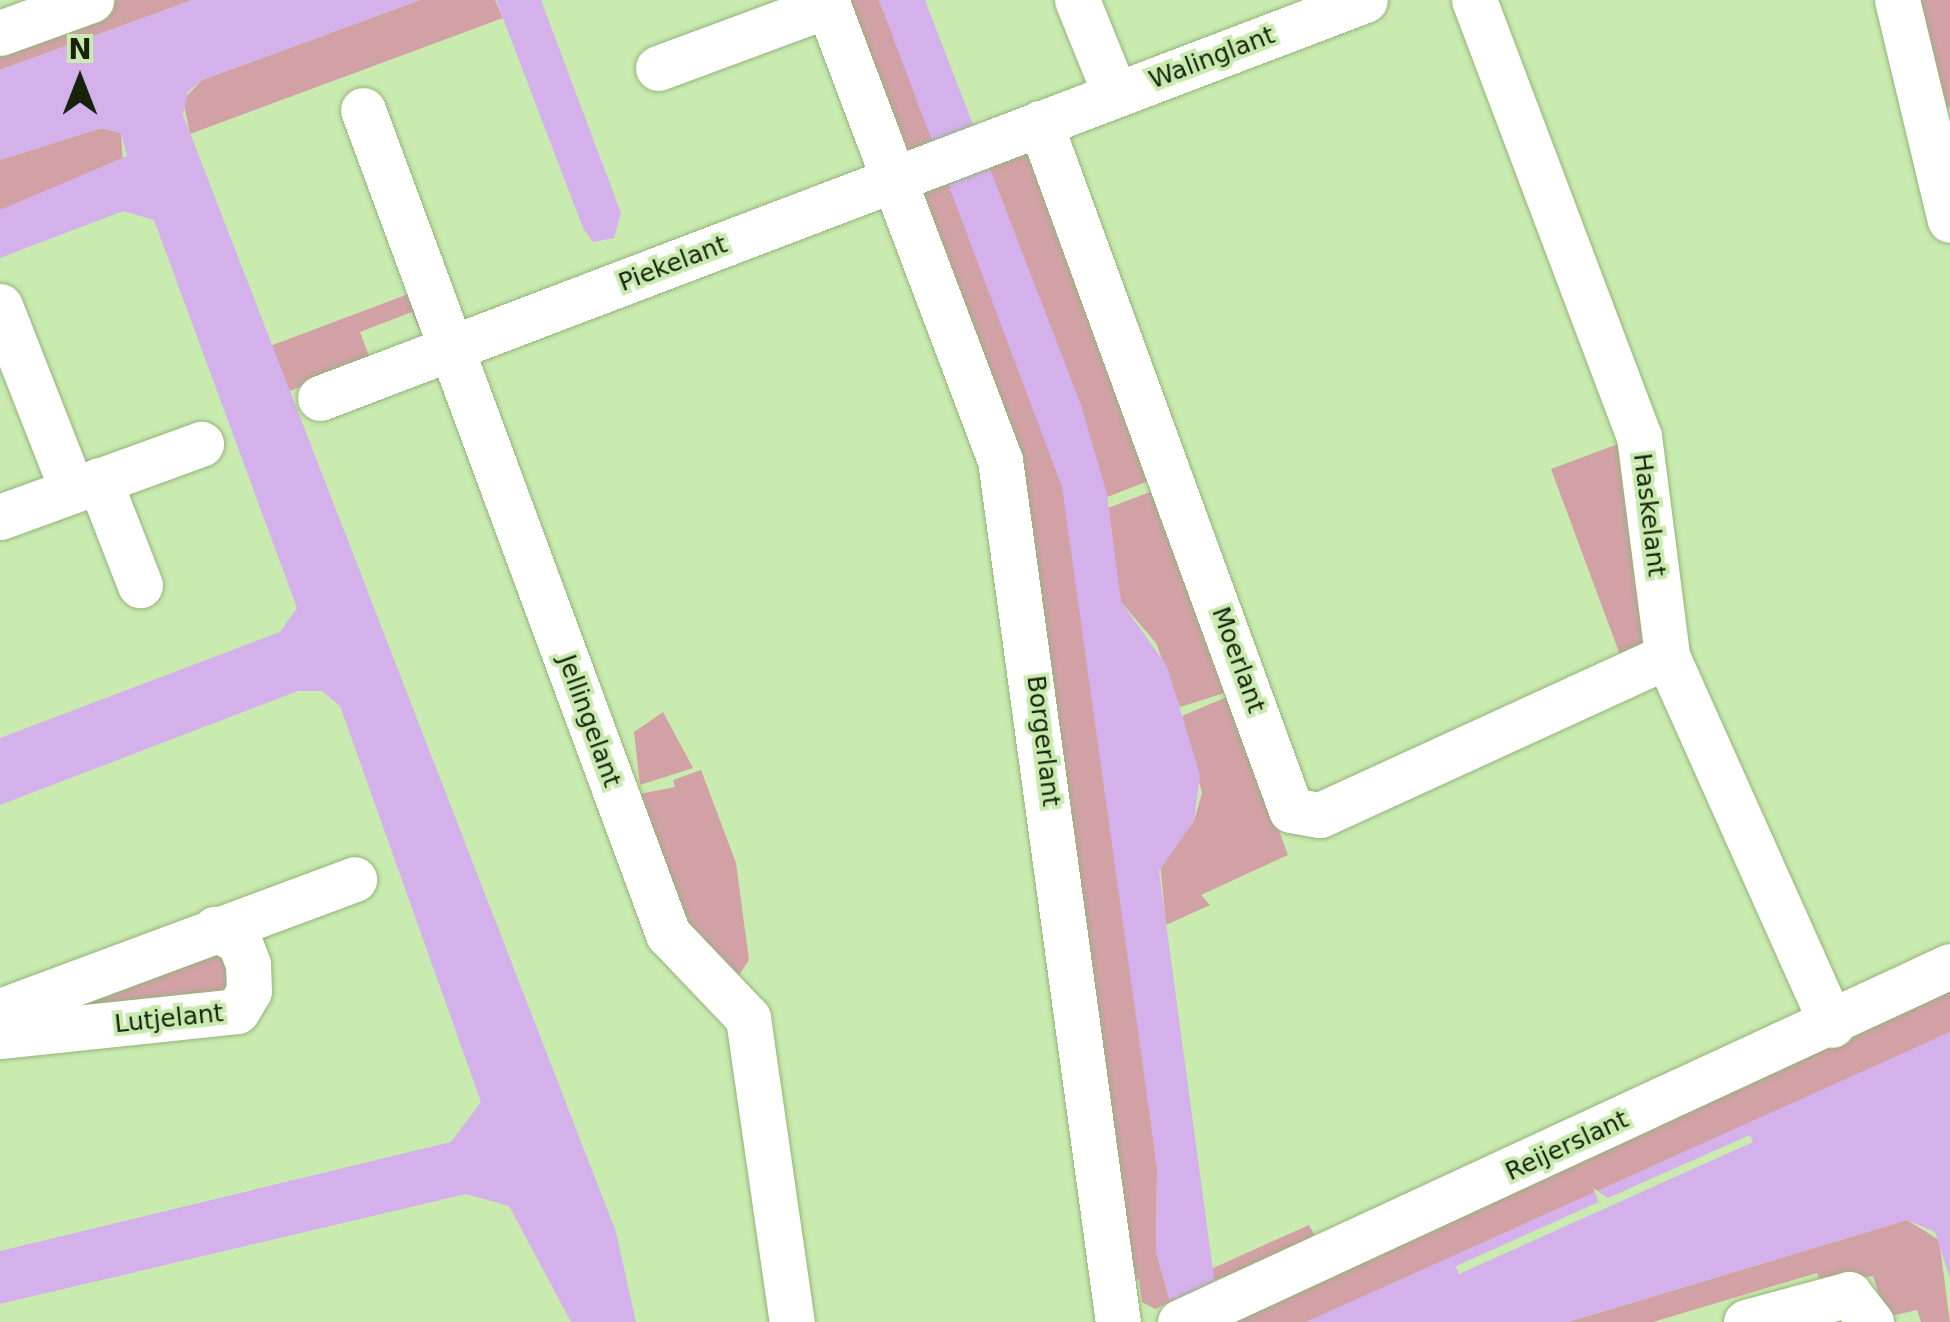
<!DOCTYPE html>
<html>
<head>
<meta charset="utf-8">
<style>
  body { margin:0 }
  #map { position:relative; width:1950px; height:1322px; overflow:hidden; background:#caebb0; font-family:"DejaVu Sans",sans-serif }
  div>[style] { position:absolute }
  .green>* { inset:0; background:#d1a1a6 }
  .water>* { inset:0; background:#d5b1ec }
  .pier>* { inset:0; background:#caebb0 }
  .roads { filter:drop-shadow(0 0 2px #94b37a) drop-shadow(0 0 2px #94b37a) }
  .minor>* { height:45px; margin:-22.5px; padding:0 22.5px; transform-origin:22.5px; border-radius:22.5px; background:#fff }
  span { translate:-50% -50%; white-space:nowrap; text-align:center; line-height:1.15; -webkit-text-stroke:8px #caebb0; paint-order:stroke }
  .street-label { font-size:25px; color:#17230d }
  .north { position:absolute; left:30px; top:30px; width:100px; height:100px; -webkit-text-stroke:8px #caebb0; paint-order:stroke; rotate:0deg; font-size:28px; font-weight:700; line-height:40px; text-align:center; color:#17230d }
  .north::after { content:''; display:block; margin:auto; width:35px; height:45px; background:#17230d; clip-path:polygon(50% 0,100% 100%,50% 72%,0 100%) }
</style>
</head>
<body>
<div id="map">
  <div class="green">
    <div style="clip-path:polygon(114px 0,193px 0,0 70px,0 42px)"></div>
    <div style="clip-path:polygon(420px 0,495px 0,503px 18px,190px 134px,183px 100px,202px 80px)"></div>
    <div style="clip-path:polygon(841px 0,879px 0,938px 146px,902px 162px)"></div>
    <div style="clip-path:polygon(1910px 0,1950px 0,1950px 107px,1939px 109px,1928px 31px)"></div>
    <div style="clip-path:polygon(101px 128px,121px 133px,123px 165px,0 210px,0 160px)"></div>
    <div style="clip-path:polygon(1036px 149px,1159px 477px,1107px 497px,989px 167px)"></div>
    <div style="clip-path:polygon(952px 181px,1063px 487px,1075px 554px,1157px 1167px,1156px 1251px,1170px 1302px,1155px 1309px,1142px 1302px,1139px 1279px,1131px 1280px,1045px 631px,915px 195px)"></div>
    <div style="clip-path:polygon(411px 293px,427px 327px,419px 329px,412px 312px,360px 332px,371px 361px,287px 392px,270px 346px)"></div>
    <div style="clip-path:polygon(1626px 441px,1645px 644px,1623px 663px,1551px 469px)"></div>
    <div style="clip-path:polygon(1163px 487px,1234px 690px,1180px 707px,1156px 643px,1121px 602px,1108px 520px,1108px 508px)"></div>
    <div style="clip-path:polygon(1229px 696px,1288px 855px,1201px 895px,1210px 905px,1166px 925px,1160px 862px,1194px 821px,1202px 793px,1182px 716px)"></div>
    <div style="clip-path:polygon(663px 712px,693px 768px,640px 785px,634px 732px)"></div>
    <div style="clip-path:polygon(701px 770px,736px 863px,749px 960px,737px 978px,688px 936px,634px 795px,675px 787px,673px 780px)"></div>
    <div style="clip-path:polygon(210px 952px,226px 961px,227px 991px,30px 1020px)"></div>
    <div style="clip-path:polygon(1950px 986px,1950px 1032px,1844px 1084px,1306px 1322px,1221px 1322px)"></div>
    <div style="clip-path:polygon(1907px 1220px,1939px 1240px,1950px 1322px,1921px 1322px,1917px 1310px,1886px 1317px,1873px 1276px,1821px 1286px,1817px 1273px,1653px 1322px,1568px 1322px)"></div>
    <div style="clip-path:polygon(1309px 1225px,1315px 1236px,1214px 1281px,1211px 1269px)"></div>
  </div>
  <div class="water">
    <div style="clip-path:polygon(193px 0,420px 0,202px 80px,188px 92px,183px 115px,616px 1232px,636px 1322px,571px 1322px,509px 1206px,466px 1194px,0 1304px,0 1251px,451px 1142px,481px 1102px,340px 706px,322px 691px,298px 691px,0 805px,0 738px,280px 632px,297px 608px,154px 220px,123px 211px,0 258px,0 210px,127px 156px,121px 133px,101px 128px,0 160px,0 70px)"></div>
    <div style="clip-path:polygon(496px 0,541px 0,621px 213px,614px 238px,593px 242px,583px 228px)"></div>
    <div style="clip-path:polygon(879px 0,925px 0,1081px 405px,1107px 494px,1121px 602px,1167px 666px,1200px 775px,1194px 821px,1159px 871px,1220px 1322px,1170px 1302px,1156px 1251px,1157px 1167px,1062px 487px)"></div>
    <div style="clip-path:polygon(1950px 1032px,1950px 1278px,1935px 1232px,1907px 1220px,1568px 1322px,1306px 1322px)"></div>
  </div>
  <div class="pier">
    <div style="clip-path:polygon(1750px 1135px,1753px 1142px,1459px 1274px,1456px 1266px,1599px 1202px,1593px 1188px,1608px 1198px)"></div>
  </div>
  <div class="roads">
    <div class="minor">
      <div style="left:826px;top:0;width:492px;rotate:69.3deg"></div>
      <div style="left:1000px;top:460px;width:870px;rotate:82.21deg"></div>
      <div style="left:1077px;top:0;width:101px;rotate:68deg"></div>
      <div style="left:1474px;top:0;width:466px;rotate:69.3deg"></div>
      <div style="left:1639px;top:436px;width:222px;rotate:82.7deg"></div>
      <div style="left:1667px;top:656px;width:404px;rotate:65.9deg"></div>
      <div style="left:1897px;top:0;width:226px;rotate:76.5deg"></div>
      <div style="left:0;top:33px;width:97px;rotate:-19.9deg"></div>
      <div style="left:658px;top:68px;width:181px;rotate:-20.3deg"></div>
      <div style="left:363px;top:110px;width:879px;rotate:69.69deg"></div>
      <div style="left:668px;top:934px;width:116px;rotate:46.4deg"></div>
      <div style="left:748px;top:1018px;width:307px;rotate:81.8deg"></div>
      <div style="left:1040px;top:123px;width:731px;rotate:69.93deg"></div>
      <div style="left:1291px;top:810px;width:29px;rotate:10deg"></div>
      <div style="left:1320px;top:815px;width:382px;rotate:-24.6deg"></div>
      <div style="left:0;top:306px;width:198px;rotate:68.6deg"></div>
      <div style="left:320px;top:398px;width:1118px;rotate:-20.85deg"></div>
      <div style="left:99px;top:480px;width:113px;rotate:68.7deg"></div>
      <div style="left:0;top:517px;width:214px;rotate:-20deg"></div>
      <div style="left:0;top:1011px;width:378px;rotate:-20.4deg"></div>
      <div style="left:0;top:1036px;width:238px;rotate:-6deg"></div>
      <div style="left:237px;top:1011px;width:23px;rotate:-59deg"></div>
      <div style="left:249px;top:991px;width:27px;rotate:-92deg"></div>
      <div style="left:248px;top:964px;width:25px;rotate:-111deg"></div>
      <div style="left:239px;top:941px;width:27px;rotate:-153deg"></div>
      <div style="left:1180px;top:1322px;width:848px;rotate:-24.81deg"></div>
      <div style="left:1746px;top:1322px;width:107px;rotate:-15.2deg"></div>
      <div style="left:1849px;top:1294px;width:36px;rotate:52deg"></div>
    </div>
  </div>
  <div class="street-label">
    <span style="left:1212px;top:58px;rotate:-21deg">Walinglant</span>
    <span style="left:673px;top:264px;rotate:-21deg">Piekelant</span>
    <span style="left:1649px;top:515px;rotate:83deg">Haskelant</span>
    <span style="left:1238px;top:660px;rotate:70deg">Moerlant</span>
    <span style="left:589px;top:721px;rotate:70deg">Jellingelant</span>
    <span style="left:1043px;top:741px;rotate:83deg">Borgerlant</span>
    <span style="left:169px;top:1019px;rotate:-6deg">Lutjelant</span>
    <span style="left:1567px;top:1146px;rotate:-25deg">Reijerslant</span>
  </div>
  <div class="north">N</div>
</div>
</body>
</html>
